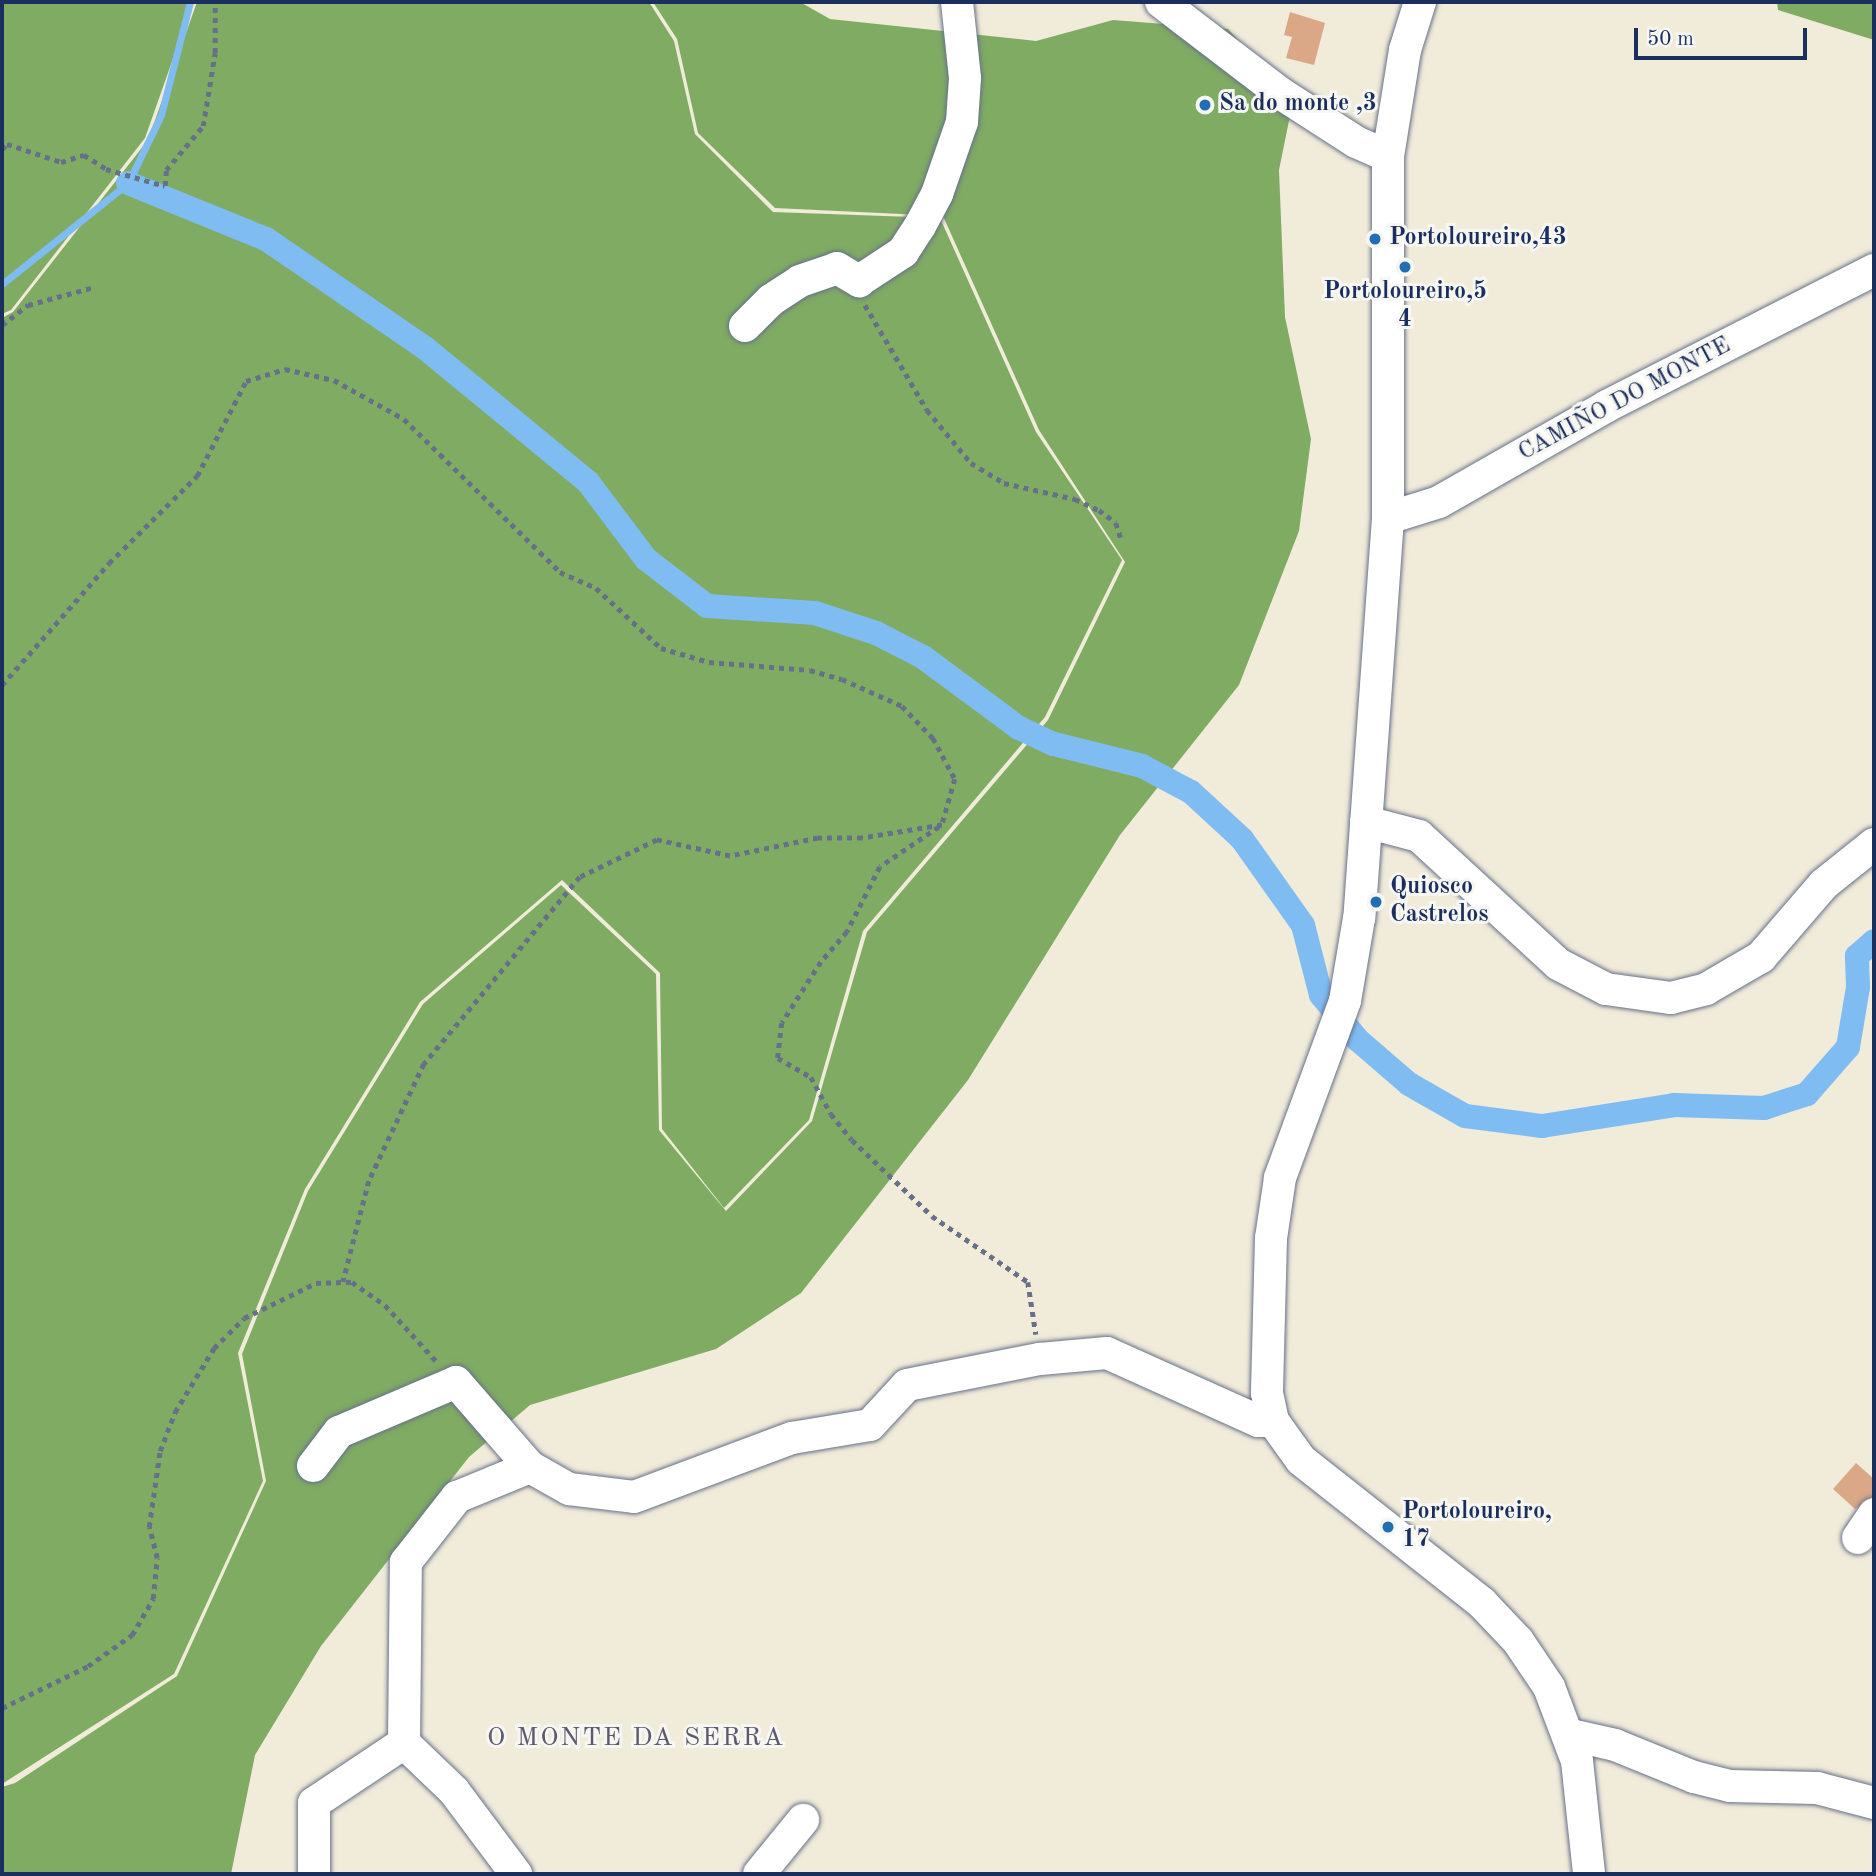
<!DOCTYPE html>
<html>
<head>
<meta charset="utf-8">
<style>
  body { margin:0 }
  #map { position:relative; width:1876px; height:1876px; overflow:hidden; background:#f1ebda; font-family:"Old Standard TT",serif }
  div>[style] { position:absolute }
  .forest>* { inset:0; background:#80ab63 }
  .stream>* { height:7px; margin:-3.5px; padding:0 3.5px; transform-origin:3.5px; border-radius:3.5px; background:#7fbcf2 }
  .canal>* { height:24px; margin:-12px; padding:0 12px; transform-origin:12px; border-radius:12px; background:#7fbcf2 }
  .building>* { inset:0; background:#daa787 }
  .path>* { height:4.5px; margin-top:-2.25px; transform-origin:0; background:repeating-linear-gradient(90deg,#667189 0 5px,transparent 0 10px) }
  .roads { filter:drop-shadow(0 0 2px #667189) drop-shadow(0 0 2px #667189) }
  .minor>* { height:32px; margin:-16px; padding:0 16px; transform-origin:16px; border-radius:16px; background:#fff }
  .dots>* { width:19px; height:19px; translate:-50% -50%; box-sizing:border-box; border:4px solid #f6f6f2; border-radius:50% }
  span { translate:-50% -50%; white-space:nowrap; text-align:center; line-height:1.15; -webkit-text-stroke:6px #f6f6f2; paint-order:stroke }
  .poi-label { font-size:24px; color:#1b2f5e; font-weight:700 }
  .left { translate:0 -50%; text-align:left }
  .street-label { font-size:24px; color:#1b2f5e }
  .neighbourhood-label { font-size:26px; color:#5e596c; letter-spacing:2px }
  .frame { position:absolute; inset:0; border:4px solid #1b2f5e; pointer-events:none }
  .scale { position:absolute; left:1634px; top:28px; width:173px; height:32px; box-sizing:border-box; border:4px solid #1b2f5e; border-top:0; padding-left:9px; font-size:21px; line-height:24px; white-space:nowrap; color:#1b2f5e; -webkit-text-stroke:5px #f6f6f2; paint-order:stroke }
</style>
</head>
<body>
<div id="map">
  <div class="forest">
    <div style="clip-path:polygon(2px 2px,193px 2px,145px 138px,11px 310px,2px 314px)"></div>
    <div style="clip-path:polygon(197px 2px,649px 2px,674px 41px,695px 134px,773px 212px,940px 218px,1036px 432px,1122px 560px,1045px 717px,863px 931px,809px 1120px,724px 1208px,662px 1129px,660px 973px,562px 880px,420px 1002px,305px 1189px,238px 1353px,263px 1481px,174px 1674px,2px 1784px,2px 318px,13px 312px,148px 140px)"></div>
    <div style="clip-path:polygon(653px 2px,800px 2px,830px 19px,1036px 41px,1113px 20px,1228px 29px,1293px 101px,1279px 170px,1285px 317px,1311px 439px,1299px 531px,1239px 685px,1120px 835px,968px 1080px,801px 1293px,716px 1349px,530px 1405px,469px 1457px,321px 1646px,255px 1755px,231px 1874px,2px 1874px,2px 1787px,15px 1783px,177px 1676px,266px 1481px,242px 1354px,308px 1191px,423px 1004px,561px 885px,656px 974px,659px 1130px,726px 1211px,812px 1121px,867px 932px,1048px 720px,1125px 562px,1039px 430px,943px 216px,775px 208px,698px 133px,677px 39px)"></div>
    <div style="clip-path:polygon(1777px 2px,1874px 2px,1874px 40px,1778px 10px)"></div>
  </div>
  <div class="stream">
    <div style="left:2px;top:284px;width:161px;rotate:-38.7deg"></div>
    <div style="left:128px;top:183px;width:76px;rotate:-64.1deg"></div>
    <div style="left:161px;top:115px;width:117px;rotate:-75.6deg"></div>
  </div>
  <div class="canal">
    <div style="left:128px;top:183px;width:149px;rotate:22.1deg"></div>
    <div style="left:266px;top:239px;width:193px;rotate:34.4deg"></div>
    <div style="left:425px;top:348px;width:211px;rotate:39.4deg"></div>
    <div style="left:588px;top:482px;width:96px;rotate:53deg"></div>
    <div style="left:646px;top:559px;width:77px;rotate:37.6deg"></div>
    <div style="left:707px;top:606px;width:108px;rotate:3.7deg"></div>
    <div style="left:815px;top:613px;width:64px;rotate:18.2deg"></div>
    <div style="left:876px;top:633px;width:53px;rotate:27.1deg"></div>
    <div style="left:923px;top:657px;width:119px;rotate:36.5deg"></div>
    <div style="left:1019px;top:728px;width:38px;rotate:25deg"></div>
    <div style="left:1054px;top:744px;width:91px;rotate:14deg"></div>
    <div style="left:1142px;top:766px;width:55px;rotate:28deg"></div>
    <div style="left:1191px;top:792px;width:69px;rotate:42.7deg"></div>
    <div style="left:1242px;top:839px;width:105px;rotate:54.7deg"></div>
    <div style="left:1303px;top:925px;width:72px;rotate:75.6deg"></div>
    <div style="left:1321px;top:995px;width:58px;rotate:50.6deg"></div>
    <div style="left:1358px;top:1040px;width:67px;rotate:40.8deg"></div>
    <div style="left:1409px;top:1084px;width:64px;rotate:29.7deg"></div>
    <div style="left:1465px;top:1116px;width:78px;rotate:7.4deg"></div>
    <div style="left:1542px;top:1126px;width:134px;rotate:-9deg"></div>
    <div style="left:1674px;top:1105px;width:90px;rotate:1.9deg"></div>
    <div style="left:1764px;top:1108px;width:45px;rotate:-18deg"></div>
    <div style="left:1807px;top:1094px;width:62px;rotate:-48.9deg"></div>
    <div style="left:1848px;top:1047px;width:61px;rotate:-80.5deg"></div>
    <div style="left:1858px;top:987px;width:31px;rotate:-92deg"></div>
    <div style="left:1857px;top:956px;width:23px;rotate:-41deg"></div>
  </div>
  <div class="building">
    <div style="clip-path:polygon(1290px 12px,1325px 23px,1314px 65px,1286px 58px,1292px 37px,1284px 35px)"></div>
    <div style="clip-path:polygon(1856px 1463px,1874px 1479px,1874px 1496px,1855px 1509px,1833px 1489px)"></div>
  </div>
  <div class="path">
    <div style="left:2px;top:149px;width:7px;rotate:-45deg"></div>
    <div style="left:7px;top:144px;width:57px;rotate:18.4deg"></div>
    <div style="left:61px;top:162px;width:24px;rotate:-17deg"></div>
    <div style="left:84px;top:155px;width:26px;rotate:32deg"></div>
    <div style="left:106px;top:169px;width:61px;rotate:16.1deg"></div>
    <div style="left:165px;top:186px;width:16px;rotate:-86deg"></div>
    <div style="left:166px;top:170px;width:57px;rotate:-49.9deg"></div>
    <div style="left:203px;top:126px;width:74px;rotate:-80.7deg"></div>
    <div style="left:215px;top:53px;width:51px;rotate:-90deg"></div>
    <div style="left:865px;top:305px;width:122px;rotate:59.4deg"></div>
    <div style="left:927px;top:410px;width:69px;rotate:50.3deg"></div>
    <div style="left:971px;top:463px;width:39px;rotate:31deg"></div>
    <div style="left:1004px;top:483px;width:73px;rotate:12.7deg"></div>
    <div style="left:1075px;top:499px;width:26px;rotate:25deg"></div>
    <div style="left:1099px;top:510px;width:21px;rotate:37deg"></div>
    <div style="left:1116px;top:523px;width:16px;rotate:72deg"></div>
    <div style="left:2px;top:325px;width:33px;rotate:-38deg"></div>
    <div style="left:28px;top:305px;width:68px;rotate:-15.3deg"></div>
    <div style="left:2px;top:685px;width:162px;rotate:-48.7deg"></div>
    <div style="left:109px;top:563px;width:124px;rotate:-44.7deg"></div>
    <div style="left:197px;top:476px;width:107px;rotate:-62.7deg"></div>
    <div style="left:246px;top:381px;width:41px;rotate:-17.1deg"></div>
    <div style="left:285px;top:369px;width:50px;rotate:12.7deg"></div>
    <div style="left:334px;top:380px;width:80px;rotate:29.1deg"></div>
    <div style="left:404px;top:419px;width:219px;rotate:44.4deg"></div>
    <div style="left:560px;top:572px;width:39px;rotate:24deg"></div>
    <div style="left:596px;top:588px;width:88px;rotate:42.7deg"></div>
    <div style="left:661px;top:648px;width:50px;rotate:16.3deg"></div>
    <div style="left:709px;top:662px;width:101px;rotate:4.5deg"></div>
    <div style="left:810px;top:670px;width:33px;rotate:16deg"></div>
    <div style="left:842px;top:679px;width:66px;rotate:24.2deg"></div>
    <div style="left:902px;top:706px;width:45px;rotate:45.9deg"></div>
    <div style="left:933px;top:738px;width:47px;rotate:61.8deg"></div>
    <div style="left:955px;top:779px;width:48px;rotate:105.8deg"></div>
    <div style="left:942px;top:825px;width:81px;rotate:170.8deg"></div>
    <div style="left:862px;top:838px;width:44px;rotate:180deg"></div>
    <div style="left:818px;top:838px;width:90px;rotate:168.4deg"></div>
    <div style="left:730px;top:856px;width:75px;rotate:-167.6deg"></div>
    <div style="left:657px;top:840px;width:85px;rotate:154.3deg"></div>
    <div style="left:580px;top:877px;width:244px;rotate:129.8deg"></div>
    <div style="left:424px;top:1064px;width:129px;rotate:115.2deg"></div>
    <div style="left:369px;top:1181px;width:104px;rotate:104.4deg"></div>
    <div style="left:939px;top:827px;width:71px;rotate:145.9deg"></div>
    <div style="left:880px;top:867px;width:73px;rotate:116.9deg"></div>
    <div style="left:847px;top:932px;width:40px;rotate:131deg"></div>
    <div style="left:821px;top:962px;width:72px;rotate:122.6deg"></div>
    <div style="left:782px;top:1023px;width:35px;rotate:97deg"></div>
    <div style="left:778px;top:1058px;width:38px;rotate:30deg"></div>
    <div style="left:811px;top:1077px;width:42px;rotate:61.6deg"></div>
    <div style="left:831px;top:1114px;width:33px;rotate:51deg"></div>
    <div style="left:852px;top:1140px;width:110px;rotate:43.5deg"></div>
    <div style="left:932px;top:1216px;width:116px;rotate:34.5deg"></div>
    <div style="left:1028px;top:1282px;width:53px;rotate:81.3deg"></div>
    <div style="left:2px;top:1708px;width:96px;rotate:-26deg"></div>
    <div style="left:88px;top:1666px;width:54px;rotate:-35.2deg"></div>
    <div style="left:132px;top:1635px;width:42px;rotate:-59.7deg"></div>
    <div style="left:153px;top:1599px;width:41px;rotate:-84.4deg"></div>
    <div style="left:157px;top:1558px;width:32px;rotate:-104deg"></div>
    <div style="left:149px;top:1527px;width:77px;rotate:-81.8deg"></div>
    <div style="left:160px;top:1451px;width:42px;rotate:-69deg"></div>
    <div style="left:175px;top:1412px;width:75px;rotate:-58.6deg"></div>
    <div style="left:214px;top:1348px;width:42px;rotate:-45deg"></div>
    <div style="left:244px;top:1318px;width:80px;rotate:-25.9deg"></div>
    <div style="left:316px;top:1283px;width:36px;rotate:-2deg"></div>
    <div style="left:352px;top:1282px;width:40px;rotate:34.9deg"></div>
    <div style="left:385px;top:1305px;width:77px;rotate:47.6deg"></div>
  </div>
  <div class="roads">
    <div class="minor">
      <div style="left:1161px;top:2px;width:150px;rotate:37.4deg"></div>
      <div style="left:1280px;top:93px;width:90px;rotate:32.8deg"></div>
      <div style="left:1356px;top:142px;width:35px;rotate:24deg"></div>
      <div style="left:1420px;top:2px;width:50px;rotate:107.4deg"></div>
      <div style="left:1405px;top:50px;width:107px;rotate:99.1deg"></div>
      <div style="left:1388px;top:156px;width:362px;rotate:90deg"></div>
      <div style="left:1388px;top:518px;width:401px;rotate:94.1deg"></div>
      <div style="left:1359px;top:918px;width:84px;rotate:99.6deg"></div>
      <div style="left:1345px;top:1001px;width:189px;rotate:110.2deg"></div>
      <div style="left:1280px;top:1178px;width:61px;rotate:98.5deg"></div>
      <div style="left:1271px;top:1238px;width:155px;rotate:91.5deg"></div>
      <div style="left:1267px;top:1393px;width:29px;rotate:78deg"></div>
      <div style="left:1273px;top:1421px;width:48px;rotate:54.3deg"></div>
      <div style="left:1301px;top:1460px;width:231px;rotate:38.3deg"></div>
      <div style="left:1482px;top:1603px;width:52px;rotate:46.5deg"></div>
      <div style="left:1518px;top:1641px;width:55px;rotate:56deg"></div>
      <div style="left:1549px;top:1687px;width:79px;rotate:69.3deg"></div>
      <div style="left:1577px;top:1761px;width:114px;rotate:83.9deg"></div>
      <div style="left:745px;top:326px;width:37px;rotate:-45deg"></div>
      <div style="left:771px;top:300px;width:35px;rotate:-33deg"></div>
      <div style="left:800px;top:281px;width:39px;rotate:-19deg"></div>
      <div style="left:837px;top:268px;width:26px;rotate:31deg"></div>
      <div style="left:859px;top:281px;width:53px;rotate:-33.4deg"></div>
      <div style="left:903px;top:252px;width:31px;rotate:-57deg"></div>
      <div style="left:920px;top:226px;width:36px;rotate:-62deg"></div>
      <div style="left:937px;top:194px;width:76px;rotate:-70.9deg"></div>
      <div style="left:962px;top:122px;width:44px;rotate:-86.1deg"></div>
      <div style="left:965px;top:78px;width:76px;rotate:-96deg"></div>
      <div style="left:1388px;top:518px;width:53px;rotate:-17.4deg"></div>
      <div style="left:1439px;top:502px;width:193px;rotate:-29.7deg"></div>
      <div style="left:1607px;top:406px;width:300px;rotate:-27deg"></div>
      <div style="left:1366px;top:822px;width:55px;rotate:14.8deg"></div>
      <div style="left:1419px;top:836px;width:189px;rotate:42.6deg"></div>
      <div style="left:1558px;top:964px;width:54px;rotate:27.5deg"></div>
      <div style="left:1606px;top:989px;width:66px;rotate:7.9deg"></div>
      <div style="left:1671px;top:998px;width:36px;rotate:-14deg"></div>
      <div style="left:1706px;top:989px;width:64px;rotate:-30.2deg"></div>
      <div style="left:1761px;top:957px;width:96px;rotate:-49.2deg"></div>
      <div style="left:1824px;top:884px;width:64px;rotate:-38.7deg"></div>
      <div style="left:313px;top:1466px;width:43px;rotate:-52.6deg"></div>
      <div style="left:339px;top:1432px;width:127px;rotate:-23.1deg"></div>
      <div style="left:456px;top:1382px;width:113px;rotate:49deg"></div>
      <div style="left:1858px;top:1538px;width:29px;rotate:-56deg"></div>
      <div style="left:1571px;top:1735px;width:45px;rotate:12.8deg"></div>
      <div style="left:1615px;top:1745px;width:85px;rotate:22.1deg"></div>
      <div style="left:1694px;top:1777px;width:37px;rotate:14deg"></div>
      <div style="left:1730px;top:1786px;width:87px;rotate:1.3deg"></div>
      <div style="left:1817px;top:1788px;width:59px;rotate:14.7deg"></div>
      <div style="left:404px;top:1743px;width:69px;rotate:43.8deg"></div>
      <div style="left:454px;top:1791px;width:104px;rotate:53.2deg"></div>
      <div style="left:314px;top:1874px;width:71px;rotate:-90deg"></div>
      <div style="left:314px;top:1803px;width:108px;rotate:-33.7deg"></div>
      <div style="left:404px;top:1743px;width:181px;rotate:-89.4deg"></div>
      <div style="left:406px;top:1562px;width:83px;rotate:-51.9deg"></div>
      <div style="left:457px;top:1497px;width:79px;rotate:-22.3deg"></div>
      <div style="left:530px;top:1467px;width:45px;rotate:29.4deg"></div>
      <div style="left:569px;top:1489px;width:65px;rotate:7deg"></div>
      <div style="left:634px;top:1497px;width:169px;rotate:-20.5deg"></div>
      <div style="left:792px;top:1438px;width:79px;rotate:-9.5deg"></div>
      <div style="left:870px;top:1425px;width:54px;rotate:-47.2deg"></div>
      <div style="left:907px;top:1385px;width:136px;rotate:-11.1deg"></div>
      <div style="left:1040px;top:1359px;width:67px;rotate:-5.1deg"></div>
      <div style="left:1107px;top:1353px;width:166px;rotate:24.2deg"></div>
      <div style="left:1258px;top:1421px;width:15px"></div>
      <div style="left:759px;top:1874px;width:70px;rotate:-50.8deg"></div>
    </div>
  </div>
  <div class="dots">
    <div style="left:1205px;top:105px;background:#1f6fb2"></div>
    <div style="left:1375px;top:239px;background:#1f6fb2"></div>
    <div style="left:1405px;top:267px;background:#1f6fb2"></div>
    <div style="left:1376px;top:902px;background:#1f6fb2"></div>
    <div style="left:1388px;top:1527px;background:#1f6fb2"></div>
  </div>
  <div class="poi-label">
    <span class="left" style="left:1219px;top:105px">Sa do monte ,3</span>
    <span class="left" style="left:1389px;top:239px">Portoloureiro,43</span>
    <span style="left:1405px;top:307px">Portoloureiro,5<br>4</span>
    <span class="left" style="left:1390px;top:902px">Quiosco<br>Castrelos</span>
    <span class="left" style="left:1402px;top:1527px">Portoloureiro,<br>17</span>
  </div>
  <div class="street-label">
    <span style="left:1625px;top:400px;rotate:-28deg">CAMIÑO DO MONTE</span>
  </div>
  <div class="neighbourhood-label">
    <span style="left:636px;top:1739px">O MONTE DA SERRA</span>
  </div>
  <div class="frame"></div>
  <div class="scale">50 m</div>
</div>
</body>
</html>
